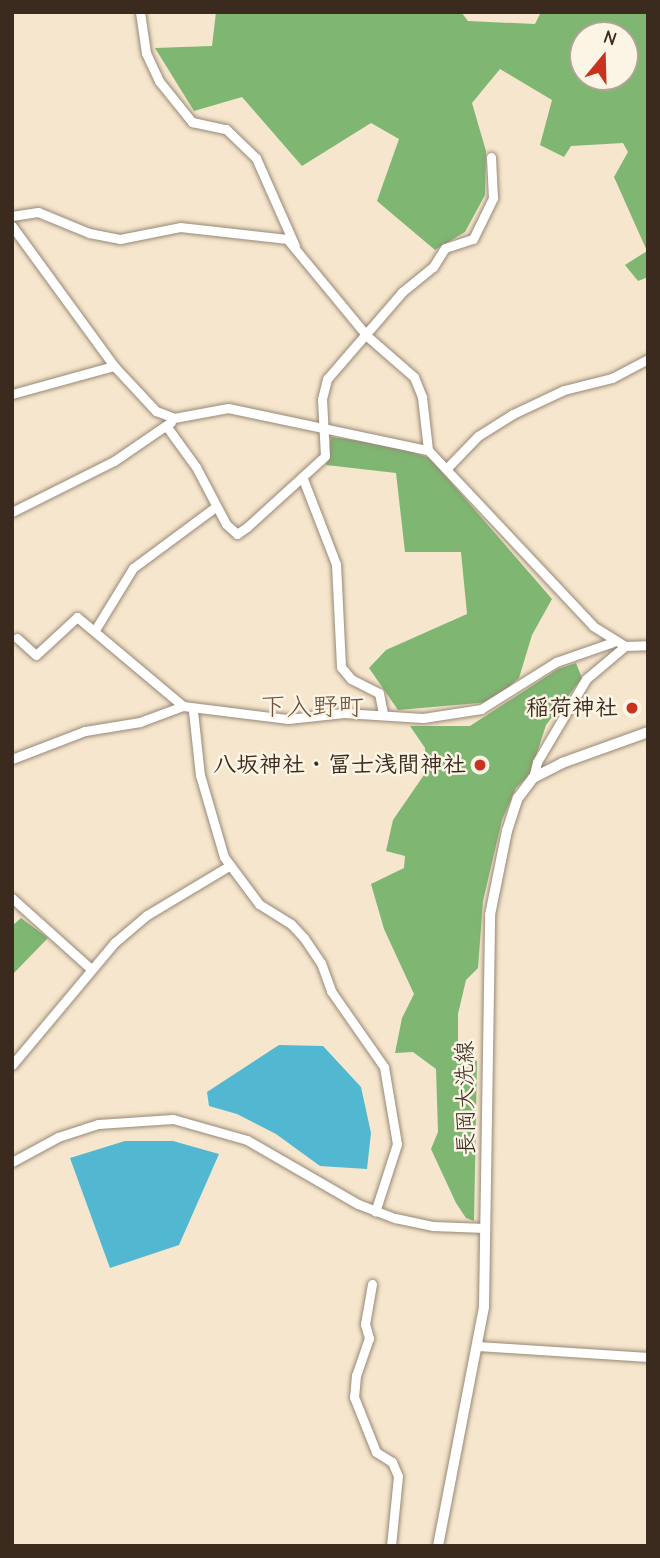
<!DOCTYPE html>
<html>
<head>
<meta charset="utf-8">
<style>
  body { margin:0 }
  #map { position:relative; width:660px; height:1558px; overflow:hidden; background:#f6e6cd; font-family:"Comic Neue","Klee One",sans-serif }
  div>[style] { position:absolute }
  .forest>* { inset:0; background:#7fb672 }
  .water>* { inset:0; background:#52b7d0 }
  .roads { filter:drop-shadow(0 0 2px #988876) drop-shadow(0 0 2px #988876) }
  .minor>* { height:9px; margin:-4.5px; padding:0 4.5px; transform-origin:4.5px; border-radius:4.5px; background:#fff }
  .major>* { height:10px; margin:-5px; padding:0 5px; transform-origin:5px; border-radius:5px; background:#fff }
  .dots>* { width:19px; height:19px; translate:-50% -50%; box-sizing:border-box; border:4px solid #fcf5e5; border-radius:50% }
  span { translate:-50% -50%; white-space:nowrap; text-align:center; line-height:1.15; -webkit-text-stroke:5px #fcf5e5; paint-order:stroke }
  .poi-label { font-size:23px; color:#3b2a1e; font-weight:700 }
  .right { translate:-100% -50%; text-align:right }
  .street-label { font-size:23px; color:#3b2a1e }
  .quarter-label { font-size:26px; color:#6e503e }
  .frame { position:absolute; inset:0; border:14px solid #3b2a1e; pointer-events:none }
  .north { position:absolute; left:569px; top:21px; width:70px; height:70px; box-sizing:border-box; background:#fcf5e5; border:2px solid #afa495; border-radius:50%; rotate:19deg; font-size:19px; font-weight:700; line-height:28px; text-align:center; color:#3b2a1e }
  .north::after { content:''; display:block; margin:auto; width:24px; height:32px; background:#c8321e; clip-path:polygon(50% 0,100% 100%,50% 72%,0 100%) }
</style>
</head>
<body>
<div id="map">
  <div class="forest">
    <div style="clip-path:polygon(evenodd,216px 12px,461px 12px,468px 21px,535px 24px,541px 12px,648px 12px,648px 277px,638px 281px,625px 265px,647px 251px,614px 177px,628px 152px,623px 143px,571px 146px,564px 157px,540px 145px,552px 100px,500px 69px,472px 103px,486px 151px,485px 195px,465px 232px,435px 250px,377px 201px,399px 139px,371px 123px,302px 166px,242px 97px,194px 111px,155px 48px,212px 46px,216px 12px,583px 35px,625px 35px,625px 77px,583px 77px,583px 35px)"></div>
    <div style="clip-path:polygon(331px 437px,389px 445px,430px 458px,552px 599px,532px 635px,519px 678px,491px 702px,398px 710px,369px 668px,386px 650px,467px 614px,461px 552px,405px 552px,396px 473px,326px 465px)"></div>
    <div style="clip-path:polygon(576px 663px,582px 678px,546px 725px,530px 774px,516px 788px,502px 820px,483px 901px,478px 968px,466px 980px,458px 1014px,458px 1054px,477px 1061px,474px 1221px,466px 1218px,456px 1203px,431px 1149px,438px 1132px,436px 1069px,413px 1052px,395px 1053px,402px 1018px,414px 994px,384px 929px,371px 884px,404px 868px,405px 856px,386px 851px,393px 820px,426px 772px,425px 748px,410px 726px,470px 726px,558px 669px)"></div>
    <div style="clip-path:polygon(21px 918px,48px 938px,12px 975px,12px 926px)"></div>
  </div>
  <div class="water">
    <div style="clip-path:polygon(279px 1045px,323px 1046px,361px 1087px,371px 1133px,367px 1169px,320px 1166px,276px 1134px,237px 1114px,209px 1106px,207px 1092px)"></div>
    <div style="clip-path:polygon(125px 1141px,173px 1141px,219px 1154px,179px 1245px,110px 1268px,70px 1158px)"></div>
  </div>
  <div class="roads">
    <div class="minor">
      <div style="left:140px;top:12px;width:41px;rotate:81.7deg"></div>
      <div style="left:146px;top:53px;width:31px;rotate:65deg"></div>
      <div style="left:159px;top:81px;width:53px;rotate:51.2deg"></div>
      <div style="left:192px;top:122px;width:35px;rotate:12deg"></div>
      <div style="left:226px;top:129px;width:42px;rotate:44deg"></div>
      <div style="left:256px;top:158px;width:96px;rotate:66.1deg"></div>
      <div style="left:12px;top:216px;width:26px;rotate:-9deg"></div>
      <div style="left:38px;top:212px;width:55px;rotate:22.4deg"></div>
      <div style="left:89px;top:233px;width:32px;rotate:11deg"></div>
      <div style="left:120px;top:239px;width:61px;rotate:-11.3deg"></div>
      <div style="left:180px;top:227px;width:108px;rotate:6.4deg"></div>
      <div style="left:287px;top:239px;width:126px;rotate:50.5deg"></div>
      <div style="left:367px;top:336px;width:62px;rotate:41.1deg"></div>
      <div style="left:414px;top:377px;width:22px;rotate:68deg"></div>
      <div style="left:422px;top:397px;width:53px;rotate:83.5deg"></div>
      <div style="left:12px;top:226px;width:173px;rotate:53.9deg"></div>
      <div style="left:114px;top:366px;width:62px;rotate:47deg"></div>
      <div style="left:156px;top:411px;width:19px;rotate:21deg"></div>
      <div style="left:174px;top:418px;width:55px;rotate:-10.5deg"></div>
      <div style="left:228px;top:408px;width:204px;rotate:11.9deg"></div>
      <div style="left:428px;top:450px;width:241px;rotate:46.8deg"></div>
      <div style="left:593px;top:626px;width:38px;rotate:32deg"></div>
      <div style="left:625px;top:646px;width:23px;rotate:-2deg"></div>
      <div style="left:12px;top:394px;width:106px;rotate:-15.4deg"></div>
      <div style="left:167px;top:427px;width:49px;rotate:54.1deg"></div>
      <div style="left:196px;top:467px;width:64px;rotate:62.2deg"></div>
      <div style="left:226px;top:524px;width:15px;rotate:42deg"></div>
      <div style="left:237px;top:534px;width:12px;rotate:-35deg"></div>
      <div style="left:247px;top:527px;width:105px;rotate:-42.3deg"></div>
      <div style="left:325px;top:456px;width:57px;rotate:-93deg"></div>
      <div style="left:322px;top:399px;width:21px;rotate:-76deg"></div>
      <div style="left:327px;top:379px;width:115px;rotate:-49.2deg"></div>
      <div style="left:402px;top:292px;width:40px;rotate:-39deg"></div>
      <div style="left:433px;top:267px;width:22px;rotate:-58deg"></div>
      <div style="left:445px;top:248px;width:29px;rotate:-18deg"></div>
      <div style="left:473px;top:239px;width:46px;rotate:-64deg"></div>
      <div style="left:493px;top:198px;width:41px;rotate:-92.8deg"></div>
      <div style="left:447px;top:468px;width:45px;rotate:-45.9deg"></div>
      <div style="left:478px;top:436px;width:41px;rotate:-32.2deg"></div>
      <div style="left:513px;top:414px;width:56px;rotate:-25.2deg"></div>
      <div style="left:564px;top:390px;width:49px;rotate:-14deg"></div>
      <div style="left:612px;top:378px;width:41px;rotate:-27.8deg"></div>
      <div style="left:303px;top:479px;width:91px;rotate:68.8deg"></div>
      <div style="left:336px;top:564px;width:103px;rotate:87.2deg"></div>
      <div style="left:341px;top:667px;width:16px;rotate:50deg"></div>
      <div style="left:351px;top:679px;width:31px;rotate:27deg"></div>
      <div style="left:379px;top:693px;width:21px;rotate:79deg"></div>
      <div style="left:12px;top:512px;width:114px;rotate:-26.6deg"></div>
      <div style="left:114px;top:461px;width:69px;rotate:-34.4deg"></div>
      <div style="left:95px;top:630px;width:73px;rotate:-58.5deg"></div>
      <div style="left:133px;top:568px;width:101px;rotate:-36.5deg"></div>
      <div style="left:17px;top:638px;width:25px;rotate:42deg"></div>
      <div style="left:36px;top:655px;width:56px;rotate:-42.8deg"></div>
      <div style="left:77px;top:617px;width:138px;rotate:40deg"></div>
      <div style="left:183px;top:706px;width:106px;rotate:7.1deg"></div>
      <div style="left:288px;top:719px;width:56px;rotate:-6.1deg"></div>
      <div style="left:344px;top:713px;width:79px;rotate:3.6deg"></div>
      <div style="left:423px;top:718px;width:59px;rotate:-8.8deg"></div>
      <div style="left:481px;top:709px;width:89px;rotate:-32.1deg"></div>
      <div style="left:556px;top:662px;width:60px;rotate:-19.3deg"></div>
      <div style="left:193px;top:711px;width:64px;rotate:83.8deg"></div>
      <div style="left:200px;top:775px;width:85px;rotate:73.7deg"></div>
      <div style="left:224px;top:857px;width:59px;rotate:53.3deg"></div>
      <div style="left:259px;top:904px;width:38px;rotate:32deg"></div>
      <div style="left:291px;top:924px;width:19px;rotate:47deg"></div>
      <div style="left:304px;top:938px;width:30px;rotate:56deg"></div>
      <div style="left:321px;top:963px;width:30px;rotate:70deg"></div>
      <div style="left:331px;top:991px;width:93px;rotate:55.1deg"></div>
      <div style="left:384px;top:1067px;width:78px;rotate:80.4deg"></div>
      <div style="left:397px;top:1144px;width:71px;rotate:107.9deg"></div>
      <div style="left:12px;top:759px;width:78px;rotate:-21deg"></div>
      <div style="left:85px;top:731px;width:56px;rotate:-9.3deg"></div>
      <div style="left:140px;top:722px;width:46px;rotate:-20.4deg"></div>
      <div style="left:533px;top:778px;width:16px;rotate:-76deg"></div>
      <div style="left:537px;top:762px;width:96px;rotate:-59.4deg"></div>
      <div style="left:586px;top:679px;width:51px;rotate:-40.2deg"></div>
      <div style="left:12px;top:898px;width:106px;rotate:41.9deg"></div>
      <div style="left:12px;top:1065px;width:159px;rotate:-50.1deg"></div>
      <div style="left:114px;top:943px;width:43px;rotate:-40.3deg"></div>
      <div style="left:147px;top:915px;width:96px;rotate:-30.9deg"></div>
      <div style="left:12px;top:1162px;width:52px;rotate:-28.5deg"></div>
      <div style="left:58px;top:1137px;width:42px;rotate:-18deg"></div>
      <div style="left:98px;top:1124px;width:75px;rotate:-3.8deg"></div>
      <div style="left:173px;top:1119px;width:77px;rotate:15.8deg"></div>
      <div style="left:247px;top:1140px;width:128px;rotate:30deg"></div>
      <div style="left:358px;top:1204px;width:40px;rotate:21deg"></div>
      <div style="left:395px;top:1218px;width:39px;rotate:12deg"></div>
      <div style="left:433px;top:1226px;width:52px;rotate:2.2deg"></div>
      <div style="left:372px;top:1284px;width:41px;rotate:99.9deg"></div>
      <div style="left:365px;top:1324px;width:15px;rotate:74deg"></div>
      <div style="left:369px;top:1338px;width:39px;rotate:109deg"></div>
      <div style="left:356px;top:1375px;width:22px;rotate:95deg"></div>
      <div style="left:354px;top:1397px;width:59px;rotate:68.2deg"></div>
      <div style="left:376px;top:1452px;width:19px;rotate:32deg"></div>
      <div style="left:392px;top:1462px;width:15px;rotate:67deg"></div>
      <div style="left:398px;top:1476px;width:70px;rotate:95.7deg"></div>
      <div style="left:478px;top:1346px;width:170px;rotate:3.7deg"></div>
    </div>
    <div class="major">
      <div style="left:438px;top:1546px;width:243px;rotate:-79.1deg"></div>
      <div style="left:484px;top:1307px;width:392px;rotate:-89.1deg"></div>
      <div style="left:490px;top:915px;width:86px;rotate:-78.6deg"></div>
      <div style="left:507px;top:831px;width:35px;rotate:-72deg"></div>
      <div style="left:518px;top:798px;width:25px;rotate:-53deg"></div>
      <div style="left:533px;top:778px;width:33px;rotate:-27deg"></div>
      <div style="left:562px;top:763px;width:91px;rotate:-19.8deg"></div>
    </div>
  </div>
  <div class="dots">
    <div style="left:632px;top:708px;background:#c8321e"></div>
    <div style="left:480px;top:765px;background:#c8321e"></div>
  </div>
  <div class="poi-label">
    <span class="right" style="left:618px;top:708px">稲荷神社</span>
    <span class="right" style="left:466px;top:765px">八坂神社・冨士浅間神社</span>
  </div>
  <div class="street-label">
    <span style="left:466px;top:1098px;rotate:-91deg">長岡大洗線</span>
  </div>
  <div class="quarter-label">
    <span style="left:312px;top:708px">下入野町</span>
  </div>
  <div class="frame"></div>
  <div class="north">N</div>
</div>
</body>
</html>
